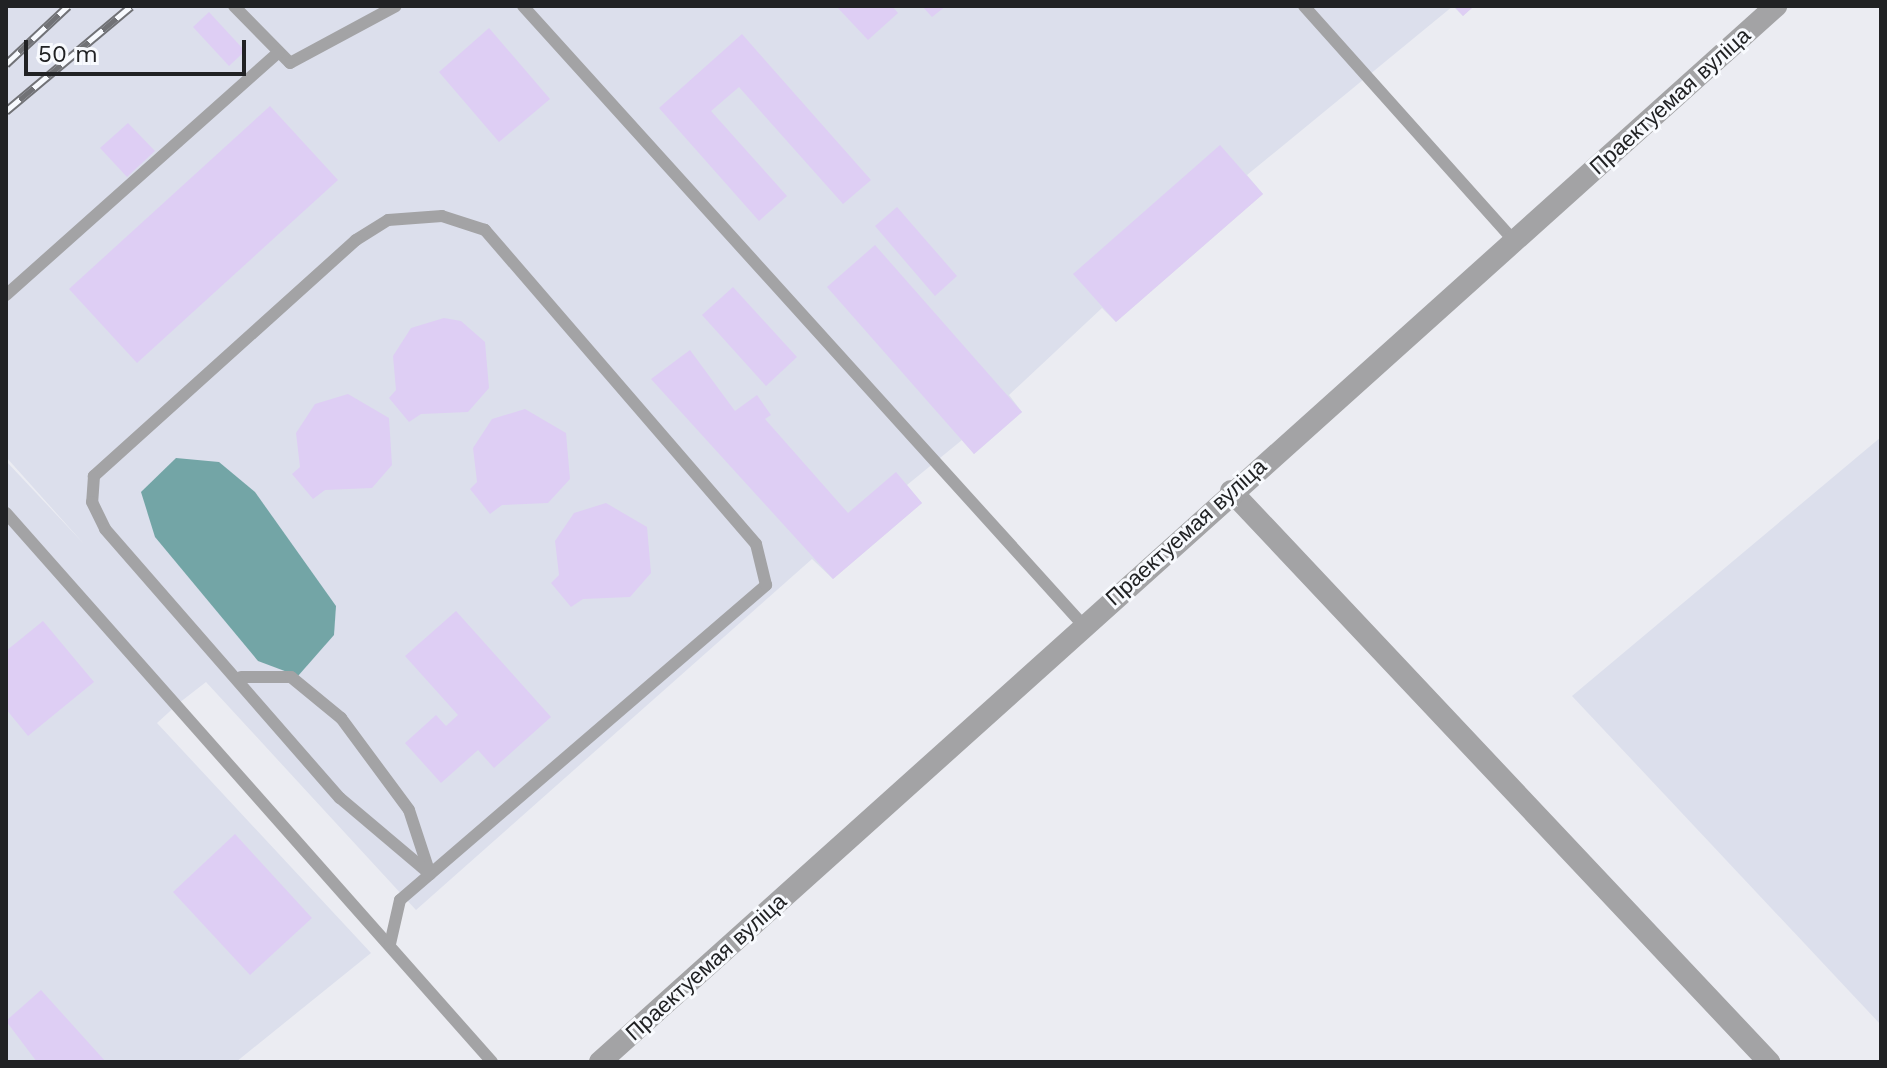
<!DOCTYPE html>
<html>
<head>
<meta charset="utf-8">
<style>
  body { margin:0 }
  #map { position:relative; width:1887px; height:1068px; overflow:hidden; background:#ebecf2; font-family:"Work Sans",sans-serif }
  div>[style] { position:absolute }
  .built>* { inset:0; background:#dcdfec }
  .water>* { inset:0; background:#73a5a6 }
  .building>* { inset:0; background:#decef4 }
  .service>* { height:12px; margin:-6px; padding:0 6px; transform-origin:6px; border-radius:6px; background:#a3a3a5 }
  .minor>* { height:22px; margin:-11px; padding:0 11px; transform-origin:11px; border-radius:11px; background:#a3a3a5 }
  .rail>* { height:9px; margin-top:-4.5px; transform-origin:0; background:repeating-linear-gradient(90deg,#f8fafe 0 18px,#717276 0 36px); box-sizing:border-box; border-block:2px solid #717276 }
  span { translate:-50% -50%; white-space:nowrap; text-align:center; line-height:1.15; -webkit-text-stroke:6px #f8fafe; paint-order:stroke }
  .street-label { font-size:22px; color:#212224 }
  .frame { position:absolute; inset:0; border:8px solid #212224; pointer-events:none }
  .scale { position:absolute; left:24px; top:40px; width:222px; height:36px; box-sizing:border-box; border:4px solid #212224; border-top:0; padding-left:10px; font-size:24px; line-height:28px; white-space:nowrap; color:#212224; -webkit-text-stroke:6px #f8fafe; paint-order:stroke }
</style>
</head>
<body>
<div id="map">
  <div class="built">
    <div style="clip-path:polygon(6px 6px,1474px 6px,1463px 16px,1453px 6px,1247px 175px,1263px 194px,1116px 322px,1102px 308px,1009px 395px,1022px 412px,974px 454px,962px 440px,907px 485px,922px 503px,833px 579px,812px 559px,416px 910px,206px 682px,179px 703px,157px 723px,371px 953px,236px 1062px,6px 1062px,6px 461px,84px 544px,6px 457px)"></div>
    <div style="clip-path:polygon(1881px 437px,1881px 1025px,1572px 696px)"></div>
  </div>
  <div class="water">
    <div style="clip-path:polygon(176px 458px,219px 462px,255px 492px,336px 606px,334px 635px,298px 676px,258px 661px,155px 537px,141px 492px)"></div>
  </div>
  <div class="building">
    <div style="clip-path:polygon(836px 6px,892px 6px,898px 13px,868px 40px)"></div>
    <div style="clip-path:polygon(922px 6px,946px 6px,932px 17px)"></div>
    <div style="clip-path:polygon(1454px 6px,1474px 6px,1463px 16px)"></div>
    <div style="clip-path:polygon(209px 12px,245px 51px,229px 66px,193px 27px)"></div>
    <div style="clip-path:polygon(489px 28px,550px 99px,499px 142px,439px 72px)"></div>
    <div style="clip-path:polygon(742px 34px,871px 180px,843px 204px,739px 87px,711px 111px,787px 196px,759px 221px,659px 108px)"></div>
    <div style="clip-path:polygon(270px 106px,338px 180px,137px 363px,69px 289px)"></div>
    <div style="clip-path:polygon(128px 123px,155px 151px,127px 177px,100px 148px)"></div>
    <div style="clip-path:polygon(1220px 145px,1263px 194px,1116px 322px,1073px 274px)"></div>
    <div style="clip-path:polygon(897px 207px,957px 276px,935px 296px,875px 226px)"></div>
    <div style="clip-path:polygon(875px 245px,1022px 412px,974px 454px,827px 287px)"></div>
    <div style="clip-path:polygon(733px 287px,797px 357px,766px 386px,702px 315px)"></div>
    <div style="clip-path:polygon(444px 318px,461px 321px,485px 342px,489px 388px,468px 412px,421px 414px,409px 422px,389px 398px,396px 390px,393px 356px,411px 328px)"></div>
    <div style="clip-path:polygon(690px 350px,735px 411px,757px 395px,771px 415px,765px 419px,848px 513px,896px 472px,922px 503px,833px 579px,651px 379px)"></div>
    <div style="clip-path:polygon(348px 394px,389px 418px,392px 465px,372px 488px,325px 490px,313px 499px,292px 474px,300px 467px,296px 433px,315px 404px)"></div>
    <div style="clip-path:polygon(525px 409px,566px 433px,570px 479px,548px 503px,502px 505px,490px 514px,470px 489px,477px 482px,473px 448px,492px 419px)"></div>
    <div style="clip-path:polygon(606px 503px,647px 527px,651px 573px,630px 597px,583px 599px,571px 607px,551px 583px,559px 575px,555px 541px,574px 513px)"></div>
    <div style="clip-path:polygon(456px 611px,551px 717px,494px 768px,478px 750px,441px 783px,405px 743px,436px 715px,446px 726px,458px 715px,405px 656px)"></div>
    <div style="clip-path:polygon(43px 621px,94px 682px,28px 736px,6px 709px,6px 651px)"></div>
    <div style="clip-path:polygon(235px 834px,312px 918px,250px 975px,173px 892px)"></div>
    <div style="clip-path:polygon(41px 990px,106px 1062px,37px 1062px,6px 1021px)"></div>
  </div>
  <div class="service">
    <div style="left:234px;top:6px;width:80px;rotate:45.5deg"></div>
    <div style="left:290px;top:63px;width:120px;rotate:-28.3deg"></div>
    <div style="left:523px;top:6px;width:835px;rotate:47.86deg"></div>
    <div style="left:1304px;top:6px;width:312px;rotate:48.2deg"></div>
    <div style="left:6px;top:295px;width:365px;rotate:-41.7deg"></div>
    <div style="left:6px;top:513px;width:733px;rotate:48.48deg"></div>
    <div style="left:241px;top:677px;width:50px"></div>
    <div style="left:291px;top:677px;width:65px;rotate:39.4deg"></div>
    <div style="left:341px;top:718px;width:114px;rotate:53.5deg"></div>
    <div style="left:409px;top:810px;width:64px;rotate:71.8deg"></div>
    <div style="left:390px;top:944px;width:45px;rotate:-77.2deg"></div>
    <div style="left:400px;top:900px;width:483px;rotate:-40.7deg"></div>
    <div style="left:766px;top:585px;width:42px;rotate:-103.7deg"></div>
    <div style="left:756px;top:544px;width:415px;rotate:-130.8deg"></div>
    <div style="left:485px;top:230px;width:45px;rotate:-162deg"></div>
    <div style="left:442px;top:216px;width:54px;rotate:175.8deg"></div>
    <div style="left:388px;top:220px;width:38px;rotate:148deg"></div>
    <div style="left:356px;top:240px;width:353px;rotate:138deg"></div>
    <div style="left:94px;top:476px;width:26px;rotate:94deg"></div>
    <div style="left:92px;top:502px;width:30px;rotate:64deg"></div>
    <div style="left:105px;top:529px;width:357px;rotate:48.9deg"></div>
    <div style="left:340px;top:798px;width:118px;rotate:40.2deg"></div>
  </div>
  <div class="minor">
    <div style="left:1231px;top:491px;width:785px;rotate:46.7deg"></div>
    <div style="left:600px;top:1062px;width:1581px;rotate:-41.92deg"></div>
  </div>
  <div class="rail">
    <div style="left:6px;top:64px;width:85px;rotate:-43.1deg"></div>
    <div style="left:6px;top:111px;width:163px;rotate:-40deg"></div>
  </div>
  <div class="street-label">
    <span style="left:1670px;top:101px;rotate:-42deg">Праектуемая вуліца</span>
    <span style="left:1186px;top:532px;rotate:-42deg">Праектуемая вуліца</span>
    <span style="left:706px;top:967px;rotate:-42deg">Праектуемая вуліца</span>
  </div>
  <div class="frame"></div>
  <div class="scale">50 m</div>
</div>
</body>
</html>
